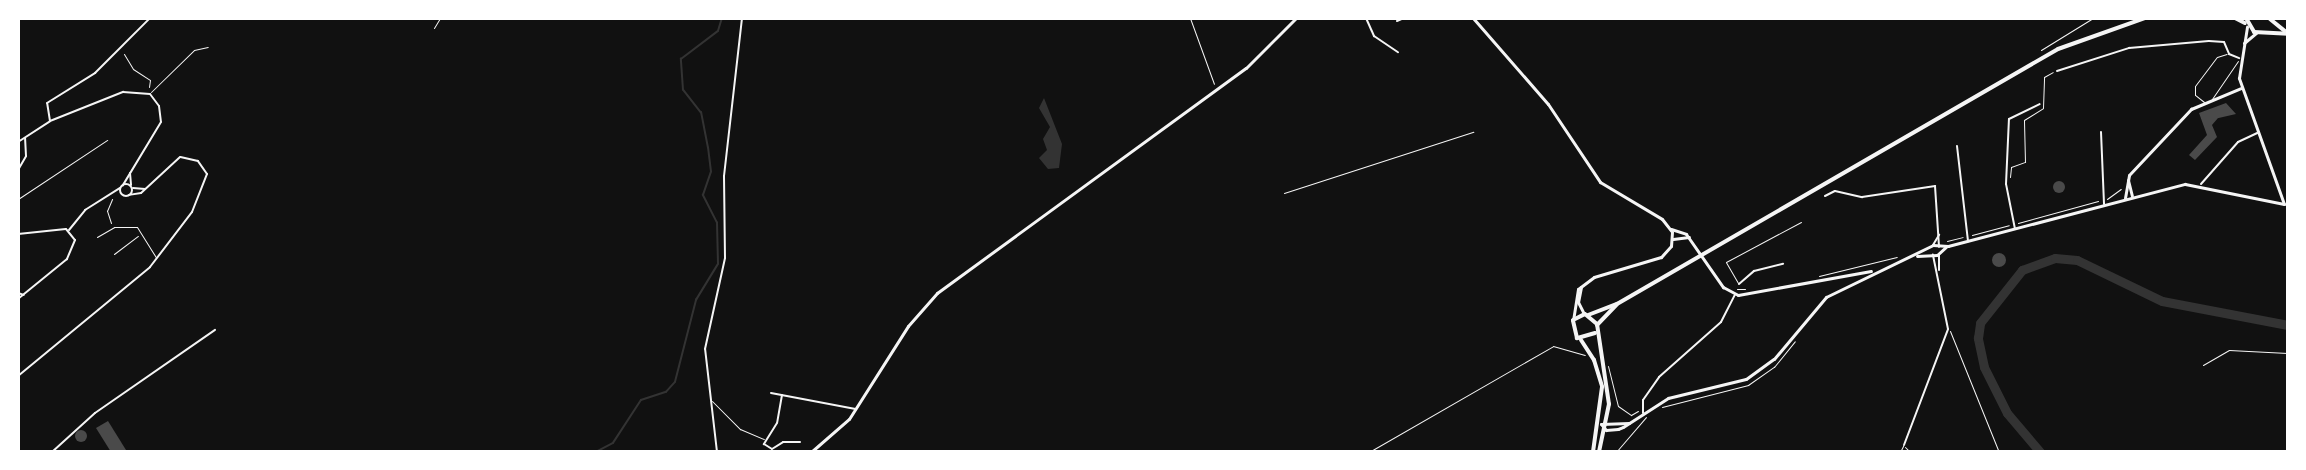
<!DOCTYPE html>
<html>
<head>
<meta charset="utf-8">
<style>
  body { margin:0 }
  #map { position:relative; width:2306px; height:470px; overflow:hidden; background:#111; font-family:Montserrat,sans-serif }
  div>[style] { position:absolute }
  .water>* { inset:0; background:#333 }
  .stream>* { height:1.5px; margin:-0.75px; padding:0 0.75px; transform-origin:0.75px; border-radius:0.75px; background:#333 }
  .river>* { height:9px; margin:-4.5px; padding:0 4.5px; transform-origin:4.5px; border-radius:4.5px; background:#333 }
  .building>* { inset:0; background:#4a4a4a }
  .round { border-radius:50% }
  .path>* { height:1px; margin:-0.5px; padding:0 0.5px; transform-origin:0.5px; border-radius:0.5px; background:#f5f5f5 }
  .service>* { height:1px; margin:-0.5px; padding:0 0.5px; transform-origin:0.5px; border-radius:0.5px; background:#f5f5f5 }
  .minor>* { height:2px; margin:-1px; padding:0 1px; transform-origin:1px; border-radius:1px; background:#f5f5f5 }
  .minor>.ring { margin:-1px; padding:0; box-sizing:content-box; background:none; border:2px solid #f5f5f5; border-radius:50% }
  .tertiary>* { height:3px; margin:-1.5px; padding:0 1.5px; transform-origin:1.5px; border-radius:1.5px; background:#f5f5f5 }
  .secondary>* { height:3px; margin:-1.5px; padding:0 1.5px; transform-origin:1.5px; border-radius:1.5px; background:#f5f5f5 }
  .primary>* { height:4px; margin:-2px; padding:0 2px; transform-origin:2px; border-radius:2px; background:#f5f5f5 }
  span { translate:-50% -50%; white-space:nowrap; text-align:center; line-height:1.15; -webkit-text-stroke:6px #fff; paint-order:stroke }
  .frame { position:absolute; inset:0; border:20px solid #fff; pointer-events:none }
</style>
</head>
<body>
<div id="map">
  <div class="water">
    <div style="clip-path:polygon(1044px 98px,1062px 144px,1059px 168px,1048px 169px,1039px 158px,1047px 150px,1043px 139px,1050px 127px,1039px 108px)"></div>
  </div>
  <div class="stream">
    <div style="left:596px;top:452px;width:19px;rotate:-28deg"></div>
    <div style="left:613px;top:443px;width:51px;rotate:-56.9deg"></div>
    <div style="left:641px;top:400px;width:26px;rotate:-18deg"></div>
    <div style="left:666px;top:392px;width:13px;rotate:-48deg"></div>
    <div style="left:675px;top:382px;width:85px;rotate:-75.6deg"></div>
    <div style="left:696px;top:300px;width:42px;rotate:-58.6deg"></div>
    <div style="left:718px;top:264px;width:41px;rotate:-91.4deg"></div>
    <div style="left:717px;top:223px;width:31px;rotate:-117deg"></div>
    <div style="left:703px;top:195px;width:24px;rotate:-71deg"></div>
    <div style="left:711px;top:172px;width:24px;rotate:-97deg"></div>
    <div style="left:708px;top:148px;width:36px;rotate:-101deg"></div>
    <div style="left:701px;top:113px;width:29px;rotate:-128deg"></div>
    <div style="left:683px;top:90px;width:31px;rotate:-94deg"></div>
    <div style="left:681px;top:59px;width:46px;rotate:-37.1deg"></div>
    <div style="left:718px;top:31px;width:14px;rotate:-73deg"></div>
  </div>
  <div class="river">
    <div style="left:2040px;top:452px;width:51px;rotate:-130.2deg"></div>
    <div style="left:2007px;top:413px;width:51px;rotate:-116.6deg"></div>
    <div style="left:1984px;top:367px;width:30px;rotate:-102deg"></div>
    <div style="left:1978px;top:338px;width:15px;rotate:-82deg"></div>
    <div style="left:1980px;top:323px;width:68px;rotate:-51.6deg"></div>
    <div style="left:2022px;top:270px;width:35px;rotate:-20deg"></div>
    <div style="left:2055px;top:258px;width:22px;rotate:5deg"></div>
    <div style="left:2077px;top:260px;width:94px;rotate:25.8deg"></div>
    <div style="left:2162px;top:301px;width:128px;rotate:10.8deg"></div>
  </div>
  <div class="building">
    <div style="clip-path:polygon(2226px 103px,2236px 114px,2210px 120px,2218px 118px,2212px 125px,2217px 137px,2195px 160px,2189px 155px,2207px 135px,2199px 113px)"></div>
    <div class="round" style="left:2053px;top:181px;width:12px;height:12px"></div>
    <div class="round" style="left:1992px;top:253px;width:14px;height:14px"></div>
    <div style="clip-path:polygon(108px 421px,126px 450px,122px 452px,111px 452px,96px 428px)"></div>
    <div class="round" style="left:75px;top:430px;width:12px;height:12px"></div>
  </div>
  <div class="path">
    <div style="left:1190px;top:18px;width:70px;rotate:70deg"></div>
    <div style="left:434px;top:28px;width:12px;rotate:-59deg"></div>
    <div style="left:2041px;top:50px;width:61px;rotate:-31.6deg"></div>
    <div style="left:124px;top:54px;width:17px;rotate:59deg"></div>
    <div style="left:133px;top:69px;width:20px;rotate:33deg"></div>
    <div style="left:150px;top:80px;width:7px;rotate:98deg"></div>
    <div style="left:2010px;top:177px;width:10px;rotate:-84deg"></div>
    <div style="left:2011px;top:167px;width:15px;rotate:-20deg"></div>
    <div style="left:2025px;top:162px;width:42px;rotate:-91.4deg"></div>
    <div style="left:2024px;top:120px;width:22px;rotate:-32deg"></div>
    <div style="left:2043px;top:108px;width:31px;rotate:-88deg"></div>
    <div style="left:2044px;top:77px;width:10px;rotate:-29deg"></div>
    <div style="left:2107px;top:199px;width:17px;rotate:-36deg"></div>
    <div style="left:111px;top:223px;width:13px;rotate:-108deg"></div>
    <div style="left:107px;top:211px;width:13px;rotate:-67deg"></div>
    <div style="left:2018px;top:223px;width:83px;rotate:-15.4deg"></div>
    <div style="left:1972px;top:235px;width:38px;rotate:-15deg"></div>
    <div style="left:1947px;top:241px;width:16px;rotate:-14deg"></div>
    <div style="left:1819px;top:276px;width:80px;rotate:-13.7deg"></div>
    <div style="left:1737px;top:289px;width:8px"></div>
    <div style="left:1608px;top:366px;width:41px;rotate:76deg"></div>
    <div style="left:1618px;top:406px;width:16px;rotate:35deg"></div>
    <div style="left:1631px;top:415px;width:8px;rotate:-30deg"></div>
    <div style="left:1662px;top:407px;width:89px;rotate:-14.3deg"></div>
    <div style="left:1748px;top:385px;width:32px;rotate:-35deg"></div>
    <div style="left:1774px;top:367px;width:33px;rotate:-51deg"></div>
    <div style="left:1369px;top:452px;width:212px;rotate:-29.9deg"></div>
    <div style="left:1553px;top:346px;width:33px;rotate:16deg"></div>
    <div style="left:1616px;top:452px;width:46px;rotate:-49.4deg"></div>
  </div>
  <div class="service">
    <div style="left:151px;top:92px;width:60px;rotate:-44.3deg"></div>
    <div style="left:194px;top:50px;width:14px;rotate:-12deg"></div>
    <div style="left:2212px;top:99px;width:46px;rotate:-55.6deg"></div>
    <div style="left:2204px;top:102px;width:11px;rotate:-142deg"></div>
    <div style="left:2195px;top:95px;width:9px;rotate:-90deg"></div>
    <div style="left:2195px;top:86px;width:36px;rotate:-53deg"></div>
    <div style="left:2217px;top:57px;width:10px;rotate:-17deg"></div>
    <div style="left:1284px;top:193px;width:199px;rotate:-17.9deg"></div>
    <div style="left:18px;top:199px;width:107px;rotate:-33.5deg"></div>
    <div style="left:97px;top:237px;width:20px;rotate:-30deg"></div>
    <div style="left:114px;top:227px;width:23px"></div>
    <div style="left:137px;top:227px;width:36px;rotate:58deg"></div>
    <div style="left:114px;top:254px;width:30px;rotate:-37deg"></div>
    <div style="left:1738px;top:283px;width:24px;rotate:-120deg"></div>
    <div style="left:1726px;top:262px;width:85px;rotate:-28.1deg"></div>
    <div style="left:1950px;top:331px;width:131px;rotate:68deg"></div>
    <div style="left:2203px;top:365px;width:30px;rotate:-30deg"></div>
    <div style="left:2229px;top:350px;width:59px;rotate:2.9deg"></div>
    <div style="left:712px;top:401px;width:40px;rotate:45deg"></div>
    <div style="left:740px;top:429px;width:26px;rotate:23deg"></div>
    <div style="left:1905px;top:447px;width:7px;rotate:45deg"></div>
    <div style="left:1900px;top:452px;width:7px;rotate:-63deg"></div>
  </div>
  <div class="minor">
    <div style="left:1366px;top:18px;width:20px;rotate:66deg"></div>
    <div style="left:1374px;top:36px;width:29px;rotate:34deg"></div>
    <div style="left:1397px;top:21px;width:8px;rotate:-23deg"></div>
    <div style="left:2057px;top:71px;width:76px;rotate:-17.7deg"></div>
    <div style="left:2129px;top:48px;width:80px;rotate:-5deg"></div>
    <div style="left:2209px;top:41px;width:15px;rotate:4deg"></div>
    <div style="left:2224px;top:42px;width:13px;rotate:67deg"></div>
    <div style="left:2229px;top:54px;width:11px;rotate:22deg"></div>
    <div style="left:50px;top:121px;width:79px;rotate:-21.7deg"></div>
    <div style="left:123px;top:92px;width:27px;rotate:4deg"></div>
    <div style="left:150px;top:94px;width:15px;rotate:53deg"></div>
    <div style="left:159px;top:106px;width:16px;rotate:83deg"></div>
    <div style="left:161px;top:122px;width:74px;rotate:121.1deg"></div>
    <div style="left:50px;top:121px;width:18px;rotate:-99deg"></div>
    <div style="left:47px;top:103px;width:57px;rotate:-32deg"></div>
    <div style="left:95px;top:73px;width:78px;rotate:-45deg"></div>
    <div style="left:2101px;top:132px;width:72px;rotate:87.6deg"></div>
    <div style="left:18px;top:142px;width:38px;rotate:-33deg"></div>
    <div style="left:1957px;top:146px;width:96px;rotate:83.4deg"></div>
    <div style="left:18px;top:170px;width:16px;rotate:-60deg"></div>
    <div style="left:26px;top:156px;width:18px;rotate:-93deg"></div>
    <div style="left:130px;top:173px;width:12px;rotate:85deg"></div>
    <div class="ring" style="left:120px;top:184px;width:10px;height:10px"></div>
    <div style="left:2201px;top:184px;width:56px;rotate:-48.6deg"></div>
    <div style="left:2238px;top:142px;width:23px;rotate:-25deg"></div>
    <div style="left:133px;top:188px;width:12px;rotate:5deg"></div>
    <div style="left:1825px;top:196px;width:11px;rotate:-27deg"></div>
    <div style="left:1835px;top:191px;width:28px;rotate:13deg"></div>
    <div style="left:1862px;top:197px;width:74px;rotate:-8.6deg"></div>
    <div style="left:1935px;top:186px;width:61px;rotate:86.2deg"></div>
    <div style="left:2015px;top:229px;width:46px;rotate:-101.3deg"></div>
    <div style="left:2006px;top:184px;width:65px;rotate:-87.4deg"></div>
    <div style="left:2009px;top:119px;width:34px;rotate:-26deg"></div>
    <div style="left:69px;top:230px;width:26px;rotate:-51deg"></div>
    <div style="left:85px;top:210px;width:41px;rotate:-32.2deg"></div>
    <div style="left:18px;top:234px;width:48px;rotate:-5.9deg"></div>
    <div style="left:66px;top:229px;width:14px;rotate:51deg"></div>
    <div style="left:75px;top:240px;width:21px;rotate:113deg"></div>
    <div style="left:67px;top:259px;width:63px;rotate:140.8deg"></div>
    <div style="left:1933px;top:245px;width:12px;rotate:-59deg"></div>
    <div style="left:1939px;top:255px;width:15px;rotate:90deg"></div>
    <div style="left:1739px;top:284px;width:20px;rotate:-41deg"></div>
    <div style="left:1754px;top:271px;width:30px;rotate:-14deg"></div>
    <div style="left:18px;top:293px;width:6px;rotate:18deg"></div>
    <div style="left:18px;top:376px;width:171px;rotate:-39.5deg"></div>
    <div style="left:150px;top:267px;width:69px;rotate:-52.6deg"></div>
    <div style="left:192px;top:212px;width:41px;rotate:-68.5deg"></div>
    <div style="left:207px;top:174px;width:16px;rotate:-125deg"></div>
    <div style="left:198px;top:161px;width:18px;rotate:-167deg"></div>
    <div style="left:180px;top:157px;width:53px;rotate:137.3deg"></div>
    <div style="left:141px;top:193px;width:12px;rotate:171deg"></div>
    <div style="left:771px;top:393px;width:86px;rotate:10.7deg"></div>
    <div style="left:782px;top:395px;width:28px;rotate:100deg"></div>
    <div style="left:777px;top:423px;width:25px;rotate:122deg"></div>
    <div style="left:764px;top:444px;width:9px;rotate:32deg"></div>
    <div style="left:772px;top:449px;width:13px;rotate:-32deg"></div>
    <div style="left:783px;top:442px;width:17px"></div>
    <div style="left:1643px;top:413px;width:13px;rotate:-90deg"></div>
    <div style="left:1643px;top:400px;width:28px;rotate:-55deg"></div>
    <div style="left:1659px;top:377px;width:83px;rotate:-41.6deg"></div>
    <div style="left:1721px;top:322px;width:31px;rotate:-63deg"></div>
    <div style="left:1904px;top:445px;width:124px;rotate:-69.2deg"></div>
    <div style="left:1948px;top:329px;width:76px;rotate:-101.5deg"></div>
    <div style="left:52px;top:452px;width:58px;rotate:-42.2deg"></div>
    <div style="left:95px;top:413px;width:146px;rotate:-34.7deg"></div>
    <div style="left:717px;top:452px;width:104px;rotate:-96.6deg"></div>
    <div style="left:705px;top:349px;width:93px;rotate:-77.6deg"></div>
    <div style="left:725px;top:258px;width:82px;rotate:-90.7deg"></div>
    <div style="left:724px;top:176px;width:159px;rotate:-83.5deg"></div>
  </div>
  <div class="tertiary">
    <div style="left:2244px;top:43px;width:17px;rotate:-40deg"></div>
    <div style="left:2128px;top:180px;width:16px;rotate:76deg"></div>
    <div style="left:2125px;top:198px;width:23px;rotate:-80deg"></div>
    <div style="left:2129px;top:175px;width:91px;rotate:-46.8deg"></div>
    <div style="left:2191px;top:109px;width:54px;rotate:-22.8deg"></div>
    <div style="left:1671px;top:229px;width:16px;rotate:18deg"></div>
    <div style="left:1686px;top:234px;width:65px;rotate:55.1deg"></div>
    <div style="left:1723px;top:287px;width:17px;rotate:28deg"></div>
    <div style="left:1738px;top:295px;width:135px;rotate:-10.2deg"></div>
    <div style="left:1673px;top:239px;width:16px;rotate:-7deg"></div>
    <div style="left:1917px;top:256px;width:20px;rotate:-3deg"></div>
    <div style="left:1937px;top:255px;width:12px;rotate:-42deg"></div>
    <div style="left:1629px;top:423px;width:28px;rotate:178deg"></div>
    <div style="left:1601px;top:424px;width:8px;rotate:50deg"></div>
    <div style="left:1606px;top:430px;width:12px;rotate:-5deg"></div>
    <div style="left:1618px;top:429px;width:5px;rotate:-22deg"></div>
    <div style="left:1623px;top:427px;width:54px;rotate:-32.8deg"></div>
    <div style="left:1668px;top:398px;width:80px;rotate:-13.7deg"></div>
    <div style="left:1746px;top:379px;width:34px;rotate:-36deg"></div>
    <div style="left:1774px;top:359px;width:81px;rotate:-50deg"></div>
    <div style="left:1826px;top:297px;width:119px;rotate:-25.9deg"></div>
    <div style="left:1933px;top:245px;width:15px;rotate:4deg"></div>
    <div style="left:1948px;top:246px;width:245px;rotate:-14.7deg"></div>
    <div style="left:2185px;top:184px;width:101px;rotate:11.4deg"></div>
    <div style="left:2284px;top:204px;width:134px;rotate:-109.7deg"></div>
    <div style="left:2239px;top:78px;width:52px;rotate:-81.1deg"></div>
  </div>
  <div class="secondary">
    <div style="left:1473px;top:18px;width:114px;rotate:48.9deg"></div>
    <div style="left:1548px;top:104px;width:94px;rotate:56.3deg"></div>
    <div style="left:1600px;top:182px;width:72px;rotate:30.8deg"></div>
    <div style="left:1662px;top:219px;width:16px;rotate:52deg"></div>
    <div style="left:1672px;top:232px;width:14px;rotate:94deg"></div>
    <div style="left:1671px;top:246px;width:15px;rotate:132deg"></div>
    <div style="left:1661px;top:257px;width:70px;rotate:163.4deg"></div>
    <div style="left:1594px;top:277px;width:20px;rotate:143deg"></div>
    <div style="left:1578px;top:289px;width:31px;rotate:99deg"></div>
    <div style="left:1581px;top:287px;width:15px;rotate:101deg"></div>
    <div style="left:1578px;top:302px;width:13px;rotate:63deg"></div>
    <div style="left:634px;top:452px;width:64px"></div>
    <div style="left:811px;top:452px;width:50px;rotate:-41deg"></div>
    <div style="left:849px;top:419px;width:110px;rotate:-57.6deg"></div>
    <div style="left:908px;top:326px;width:44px;rotate:-48.7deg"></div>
    <div style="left:937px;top:293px;width:382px;rotate:-36.1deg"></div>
    <div style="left:1246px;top:68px;width:71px;rotate:-45deg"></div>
  </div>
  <div class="primary">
    <div style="left:2235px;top:18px;width:11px;rotate:27deg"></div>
    <div style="left:2246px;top:18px;width:16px;rotate:60deg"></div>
    <div style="left:2254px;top:32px;width:34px;rotate:3deg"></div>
    <div style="left:2270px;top:19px;width:22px;rotate:39deg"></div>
    <div style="left:1588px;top:315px;width:31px;rotate:-21deg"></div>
    <div style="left:1617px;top:304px;width:509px;rotate:-30.04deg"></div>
    <div style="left:2058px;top:49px;width:92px;rotate:-19.6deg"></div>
    <div style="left:1597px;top:325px;width:28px;rotate:-46deg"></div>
    <div style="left:1595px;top:333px;width:19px;rotate:164deg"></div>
    <div style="left:1577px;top:338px;width:18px;rotate:-103deg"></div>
    <div style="left:1573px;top:320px;width:13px;rotate:-27deg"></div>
    <div style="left:1585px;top:314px;width:16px;rotate:40deg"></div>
    <div style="left:1597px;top:324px;width:81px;rotate:81.5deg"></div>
    <div style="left:1609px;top:404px;width:49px;rotate:101.8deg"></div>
    <div style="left:1581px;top:340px;width:24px;rotate:57deg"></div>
    <div style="left:1594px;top:360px;width:28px;rotate:73deg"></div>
    <div style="left:1602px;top:387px;width:66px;rotate:97.9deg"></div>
  </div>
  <div class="frame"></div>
</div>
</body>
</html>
